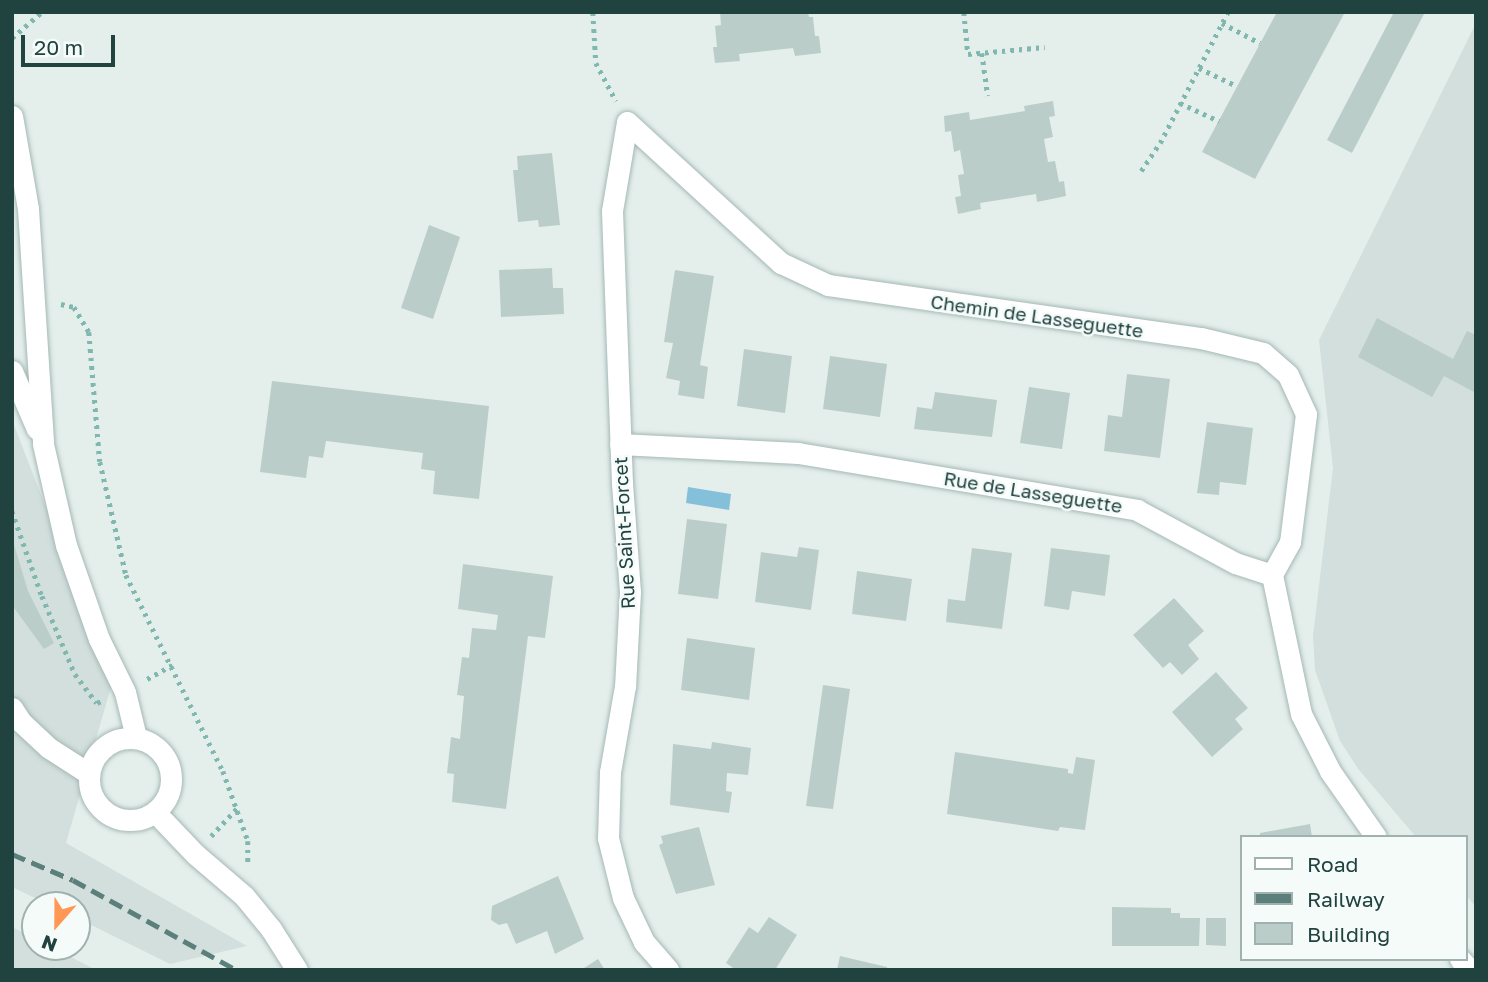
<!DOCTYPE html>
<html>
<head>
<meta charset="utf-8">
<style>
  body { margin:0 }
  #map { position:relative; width:1488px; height:982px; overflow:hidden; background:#e4efec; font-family:"Golos Text",sans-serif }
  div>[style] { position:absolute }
  .built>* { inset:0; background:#d2dfdc }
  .water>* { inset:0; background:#85c0da }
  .building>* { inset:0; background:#bbcdc9 }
  .path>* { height:4.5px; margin-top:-2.25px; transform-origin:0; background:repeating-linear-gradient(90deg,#80b7ae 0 3.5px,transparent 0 8.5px) }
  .roads { filter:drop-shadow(0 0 2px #a5b8b5) drop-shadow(0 0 2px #a5b8b5) }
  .minor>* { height:21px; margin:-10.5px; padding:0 10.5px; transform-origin:10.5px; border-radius:10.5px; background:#fff }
  .minor>.ring { margin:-10.5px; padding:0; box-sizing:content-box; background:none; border:21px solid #fff; border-radius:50% }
  .rail>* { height:5px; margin-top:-2.5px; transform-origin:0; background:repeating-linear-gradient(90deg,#5b7f7b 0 14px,transparent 0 21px) }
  span { translate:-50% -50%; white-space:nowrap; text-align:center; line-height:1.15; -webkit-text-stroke:5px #f5fbf9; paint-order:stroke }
  .street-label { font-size:19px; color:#204340 }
  .frame { position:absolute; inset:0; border:14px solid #204340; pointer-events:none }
  .legend { position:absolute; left:1240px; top:835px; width:228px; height:126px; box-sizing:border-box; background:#f5fbf9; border:2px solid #a0b1af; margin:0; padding:9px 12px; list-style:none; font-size:21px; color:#204340 }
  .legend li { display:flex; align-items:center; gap:14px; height:35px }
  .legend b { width:35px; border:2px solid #a0b1af }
  .north { position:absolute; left:21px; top:891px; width:70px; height:70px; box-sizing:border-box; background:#f5fbf9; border:2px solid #a0b1af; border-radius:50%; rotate:201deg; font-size:19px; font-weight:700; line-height:28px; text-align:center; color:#204340 }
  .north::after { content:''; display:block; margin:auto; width:24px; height:32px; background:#ff9852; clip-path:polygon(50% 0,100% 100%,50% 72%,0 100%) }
  .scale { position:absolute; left:21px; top:35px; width:94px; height:32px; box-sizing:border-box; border:4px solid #204340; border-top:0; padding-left:9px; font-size:21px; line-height:24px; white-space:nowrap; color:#204340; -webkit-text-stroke:5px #f5fbf9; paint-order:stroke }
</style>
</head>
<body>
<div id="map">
  <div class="built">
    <div style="clip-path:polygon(1476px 23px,1476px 907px,1465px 894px,1465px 837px,1416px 837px,1359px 770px,1340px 741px,1315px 670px,1313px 636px,1333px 468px,1319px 340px)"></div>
    <div style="clip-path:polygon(12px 420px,113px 680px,66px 843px,247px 946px,170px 964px,77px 918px,77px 905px,50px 905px,12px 887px)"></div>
    <div style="clip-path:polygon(12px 927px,35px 938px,35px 947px,52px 947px,96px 970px,12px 970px)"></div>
  </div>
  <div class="water">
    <div style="clip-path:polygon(688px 487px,731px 494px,729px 510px,686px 503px)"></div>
  </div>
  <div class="building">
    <div style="clip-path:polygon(720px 12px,808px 12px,809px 17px,813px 17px,815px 36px,819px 36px,821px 53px,795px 56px,793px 48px,739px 54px,740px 61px,715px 63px,713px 47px,717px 47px,715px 26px,721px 25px)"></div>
    <div style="clip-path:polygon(1277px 12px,1345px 12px,1255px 179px,1202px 152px)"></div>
    <div style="clip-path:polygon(1394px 12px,1425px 12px,1352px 153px,1327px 140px)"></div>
    <div style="clip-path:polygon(1053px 101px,1055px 116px,1049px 117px,1053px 137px,1044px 139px,1048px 162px,1055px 161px,1059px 182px,1064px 181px,1066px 196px,1037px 202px,1036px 194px,980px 203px,981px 209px,958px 214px,955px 197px,961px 196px,958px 175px,964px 174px,960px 150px,954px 152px,951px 131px,945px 132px,944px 116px,969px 112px,970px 120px,1025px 111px,1024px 106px)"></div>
    <div style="clip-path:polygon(552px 153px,560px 225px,539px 227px,538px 220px,518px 222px,513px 170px,518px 170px,517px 156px)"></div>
    <div style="clip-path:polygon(429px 225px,460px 237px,433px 319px,401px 308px)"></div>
    <div style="clip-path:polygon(552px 268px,553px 288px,563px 288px,564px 314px,501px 317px,499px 270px)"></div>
    <div style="clip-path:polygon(675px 270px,714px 276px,700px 365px,708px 367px,704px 399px,678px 395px,680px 381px,666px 378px,673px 343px,664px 342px)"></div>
    <div style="clip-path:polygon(1377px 318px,1453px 359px,1467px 331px,1476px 335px,1476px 393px,1444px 376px,1432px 397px,1358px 357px)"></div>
    <div style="clip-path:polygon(744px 349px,792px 356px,785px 413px,737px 406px)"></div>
    <div style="clip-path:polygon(830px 356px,887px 364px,880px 417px,823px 409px)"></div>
    <div style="clip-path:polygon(1127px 374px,1170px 379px,1160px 458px,1104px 451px,1108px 415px,1122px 417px)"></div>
    <div style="clip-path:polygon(272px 381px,489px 406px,479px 499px,433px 494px,435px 471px,421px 469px,423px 453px,326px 441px,323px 458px,309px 456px,306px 478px,260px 472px)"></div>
    <div style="clip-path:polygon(1029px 387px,1070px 393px,1062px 449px,1020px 443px)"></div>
    <div style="clip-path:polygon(935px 392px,997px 400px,992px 437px,914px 429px,917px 407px,932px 409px)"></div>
    <div style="clip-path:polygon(1207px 422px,1253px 428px,1246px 485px,1220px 482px,1219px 495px,1197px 493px)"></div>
    <div style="clip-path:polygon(687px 519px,727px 524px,718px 599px,678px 594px)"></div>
    <div style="clip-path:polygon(12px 538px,28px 591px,54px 643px,44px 649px,12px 605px)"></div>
    <div style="clip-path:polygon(799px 547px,819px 550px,811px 610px,755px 602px,761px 552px,797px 557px)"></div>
    <div style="clip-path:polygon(972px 548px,1012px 553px,1002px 629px,946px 622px,948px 599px,965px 601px)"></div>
    <div style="clip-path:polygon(1051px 548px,1110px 555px,1105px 596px,1072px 591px,1069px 610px,1044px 606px)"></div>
    <div style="clip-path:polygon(463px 564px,553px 576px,545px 638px,528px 636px,506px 809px,452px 802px,454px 774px,447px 773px,451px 737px,460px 739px,464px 696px,457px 695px,462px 657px,469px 658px,472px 628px,496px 630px,498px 615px,458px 609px)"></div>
    <div style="clip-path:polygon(857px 571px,912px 579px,906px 621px,852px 614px)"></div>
    <div style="clip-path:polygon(1174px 598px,1204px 631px,1188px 645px,1199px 659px,1182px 675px,1170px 662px,1163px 668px,1133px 635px)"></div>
    <div style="clip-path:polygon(687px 638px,755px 648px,749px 700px,681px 690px)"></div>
    <div style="clip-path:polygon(1216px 672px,1248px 708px,1235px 719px,1243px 729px,1212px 757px,1172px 712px)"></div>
    <div style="clip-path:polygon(823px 685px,850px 689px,833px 809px,806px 806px)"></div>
    <div style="clip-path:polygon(712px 742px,751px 748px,748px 775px,727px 773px,726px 791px,732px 792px,729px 813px,670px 805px,673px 744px,711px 749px)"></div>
    <div style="clip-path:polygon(955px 752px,1068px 769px,1068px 773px,1073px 774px,1076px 757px,1095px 760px,1085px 830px,1060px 827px,1058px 831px,947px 814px)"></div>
    <div style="clip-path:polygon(1310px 824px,1312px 837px,1260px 837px,1260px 833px)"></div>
    <div style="clip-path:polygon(699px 827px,715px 885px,676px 894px,659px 845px,663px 843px,661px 836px)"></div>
    <div style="clip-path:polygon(558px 876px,584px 939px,555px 954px,547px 931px,516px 944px,507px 923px,499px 925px,491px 920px,492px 906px)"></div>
    <div style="clip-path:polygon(1112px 907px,1171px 908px,1171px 913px,1180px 913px,1180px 918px,1200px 918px,1199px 946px,1112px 946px)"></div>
    <div style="clip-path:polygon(769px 917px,797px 935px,775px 970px,736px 970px,726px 963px,749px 927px,758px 933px)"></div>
    <div style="clip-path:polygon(1206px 918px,1226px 918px,1226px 946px,1206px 945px)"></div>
    <div style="clip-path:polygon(840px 956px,887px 967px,887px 970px,837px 970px)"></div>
    <div style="clip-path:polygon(598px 959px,605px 970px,581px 970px)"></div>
  </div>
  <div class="path">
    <div style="left:593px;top:12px;width:51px;rotate:86.6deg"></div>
    <div style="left:596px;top:63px;width:43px;rotate:62.2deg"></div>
    <div style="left:964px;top:12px;width:42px;rotate:84.6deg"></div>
    <div style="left:968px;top:54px;width:77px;rotate:-5.2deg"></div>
    <div style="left:1222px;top:23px;width:43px;rotate:27.8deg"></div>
    <div style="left:12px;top:38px;width:40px;rotate:-41deg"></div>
    <div style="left:982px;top:53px;width:43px;rotate:82.1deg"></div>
    <div style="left:1199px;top:68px;width:42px;rotate:25.3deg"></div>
    <div style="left:1180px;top:103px;width:43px;rotate:24.8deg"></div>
    <div style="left:1141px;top:171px;width:34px;rotate:-56deg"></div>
    <div style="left:1160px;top:143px;width:148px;rotate:-62.6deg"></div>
    <div style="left:61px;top:304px;width:13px;rotate:13deg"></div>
    <div style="left:74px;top:307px;width:29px;rotate:59deg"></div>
    <div style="left:89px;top:332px;width:130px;rotate:85.2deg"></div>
    <div style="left:100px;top:462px;width:116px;rotate:77deg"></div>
    <div style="left:126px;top:575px;width:219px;rotate:63.7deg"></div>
    <div style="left:223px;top:771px;width:74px;rotate:70.3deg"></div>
    <div style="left:248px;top:841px;width:25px;rotate:90deg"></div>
    <div style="left:12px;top:511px;width:90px;rotate:70.6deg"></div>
    <div style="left:42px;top:596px;width:85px;rotate:67.1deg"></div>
    <div style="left:75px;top:674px;width:36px;rotate:53deg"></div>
    <div style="left:97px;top:703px;width:4px;rotate:-27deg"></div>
    <div style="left:147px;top:679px;width:29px;rotate:-29deg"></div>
    <div style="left:211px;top:836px;width:38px;rotate:-47deg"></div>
  </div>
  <div class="roads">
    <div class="minor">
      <div style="left:12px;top:116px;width:94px;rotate:80.2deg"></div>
      <div style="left:28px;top:209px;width:235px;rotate:86.3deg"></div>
      <div style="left:43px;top:444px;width:104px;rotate:77.2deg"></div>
      <div style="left:66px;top:545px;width:100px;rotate:70.7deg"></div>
      <div style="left:99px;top:639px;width:59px;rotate:63.9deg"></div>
      <div style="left:125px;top:692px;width:46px;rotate:76.3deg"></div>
      <div style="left:627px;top:122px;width:209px;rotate:42.5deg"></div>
      <div style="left:781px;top:263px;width:52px;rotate:25.1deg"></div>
      <div style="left:828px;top:285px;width:377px;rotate:8.1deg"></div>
      <div style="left:1201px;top:338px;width:64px;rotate:13.6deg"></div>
      <div style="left:1263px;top:353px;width:33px;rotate:41deg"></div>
      <div style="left:1288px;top:375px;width:43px;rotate:65.2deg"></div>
      <div style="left:1306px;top:414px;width:129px;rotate:97.1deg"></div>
      <div style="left:1290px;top:542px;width:38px;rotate:119deg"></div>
      <div style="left:627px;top:122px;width:90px;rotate:99.6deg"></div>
      <div style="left:612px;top:211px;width:272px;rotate:87.9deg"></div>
      <div style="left:622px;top:483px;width:109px;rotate:85.8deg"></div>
      <div style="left:630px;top:592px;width:94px;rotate:93deg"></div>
      <div style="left:625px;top:686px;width:87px;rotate:99.9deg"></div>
      <div style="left:610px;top:772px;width:66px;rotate:91.7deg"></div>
      <div style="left:608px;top:838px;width:62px;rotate:76deg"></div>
      <div style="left:623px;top:898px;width:49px;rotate:64.5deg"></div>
      <div style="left:644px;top:942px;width:37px;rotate:49deg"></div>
      <div style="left:12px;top:371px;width:63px;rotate:66.7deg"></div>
      <div style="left:620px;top:444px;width:178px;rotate:2.9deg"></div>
      <div style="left:798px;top:453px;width:344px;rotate:9.5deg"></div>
      <div style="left:1137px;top:510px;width:111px;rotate:28.4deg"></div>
      <div style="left:1235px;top:563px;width:39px;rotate:18deg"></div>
      <div style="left:1272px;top:575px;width:142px;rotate:78.2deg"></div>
      <div style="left:1301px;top:714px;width:64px;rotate:63deg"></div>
      <div style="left:1330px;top:771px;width:80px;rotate:55.1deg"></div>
      <div style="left:12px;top:708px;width:17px;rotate:57deg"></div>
      <div style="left:21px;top:722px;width:38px;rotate:43deg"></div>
      <div style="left:49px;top:748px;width:46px;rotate:32.7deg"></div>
      <div class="ring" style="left:89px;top:738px;width:61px;height:61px"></div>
      <div style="left:155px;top:812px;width:58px;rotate:46.4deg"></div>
      <div style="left:195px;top:854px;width:65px;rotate:40.6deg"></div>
      <div style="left:244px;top:896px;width:43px;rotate:50.7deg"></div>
      <div style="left:271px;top:929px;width:49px;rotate:57.6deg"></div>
      <div style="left:1460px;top:959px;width:15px;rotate:48deg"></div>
    </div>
  </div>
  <div class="rail">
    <div style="left:12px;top:854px;width:66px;rotate:23.1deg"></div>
    <div style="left:73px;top:880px;width:187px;rotate:28.8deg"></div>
  </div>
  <div class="street-label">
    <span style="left:1037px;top:316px;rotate:8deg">Chemin de Lasseguette</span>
    <span style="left:1033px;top:492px;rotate:9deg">Rue de Lasseguette</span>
    <span style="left:624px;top:533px;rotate:-93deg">Rue Saint-Forcet</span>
  </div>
  <div class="frame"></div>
  <ul class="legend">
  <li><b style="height:9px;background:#fff"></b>Road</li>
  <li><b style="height:9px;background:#5b7f7b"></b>Railway</li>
  <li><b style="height:19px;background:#bbcdc9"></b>Building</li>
  </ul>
  <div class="north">N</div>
  <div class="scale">20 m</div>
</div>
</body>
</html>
